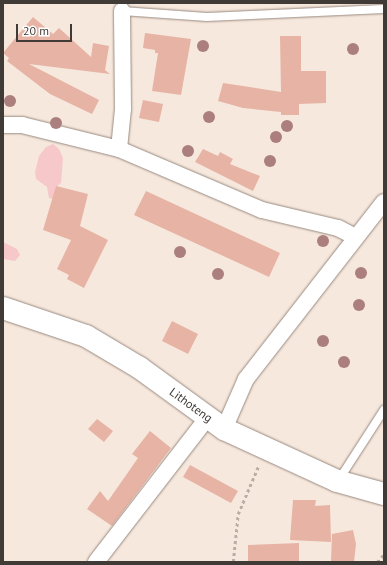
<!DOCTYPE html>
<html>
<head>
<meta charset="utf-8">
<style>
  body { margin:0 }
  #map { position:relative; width:387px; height:565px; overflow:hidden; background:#f7e8dd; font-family:"PT Sans",sans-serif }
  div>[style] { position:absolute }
  .green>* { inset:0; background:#f6c8c9 }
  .building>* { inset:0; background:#e6b3a5 }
  .path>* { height:2.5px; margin-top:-1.25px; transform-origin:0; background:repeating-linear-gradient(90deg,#b9ada5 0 3px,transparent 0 6px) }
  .roads { filter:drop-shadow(0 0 1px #988a80) drop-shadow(0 0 1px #988a80) }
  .lane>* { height:8px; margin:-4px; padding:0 4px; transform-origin:4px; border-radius:4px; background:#fff }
  .street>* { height:16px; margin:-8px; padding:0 8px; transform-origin:8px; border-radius:8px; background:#fff }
  .secondary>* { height:22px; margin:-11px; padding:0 11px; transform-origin:11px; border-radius:11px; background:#fff }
  .trees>* { width:12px; height:12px; margin:-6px; border-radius:50%; background:#aa7f7e }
  span { translate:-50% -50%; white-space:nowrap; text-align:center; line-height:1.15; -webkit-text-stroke:3px #fff; paint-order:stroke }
  .street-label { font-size:12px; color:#413b37 }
  .frame { position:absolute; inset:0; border:4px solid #413b37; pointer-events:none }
  .scale { position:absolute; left:16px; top:24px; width:56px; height:18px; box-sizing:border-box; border:2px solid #413b37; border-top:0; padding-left:5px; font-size:12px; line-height:14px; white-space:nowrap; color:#413b37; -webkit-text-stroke:3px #fff; paint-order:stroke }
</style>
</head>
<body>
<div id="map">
  <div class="green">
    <div style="clip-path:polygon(53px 144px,59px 149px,63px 158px,61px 183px,56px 187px,53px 199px,49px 198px,47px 187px,36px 179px,35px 172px,39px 156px,46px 147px)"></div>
    <div style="clip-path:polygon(3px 242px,17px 249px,20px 255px,15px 261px,3px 259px)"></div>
  </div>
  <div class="building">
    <div style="clip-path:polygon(33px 17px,53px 34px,59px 28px,91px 57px,93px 43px,109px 46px,105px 70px,110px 74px,29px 64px,99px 100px,92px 114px,50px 94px,7px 61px,9px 58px,3px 53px)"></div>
    <div style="clip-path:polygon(145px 33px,191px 39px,181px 95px,152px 91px,158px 53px,155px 53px,155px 50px,143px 48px)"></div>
    <div style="clip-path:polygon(280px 36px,301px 36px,301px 71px,326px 71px,326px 103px,299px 104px,299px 115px,281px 115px,281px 112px,243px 108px,218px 101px,223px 83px,281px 92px)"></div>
    <div style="clip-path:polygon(143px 100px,163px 104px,159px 122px,139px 118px)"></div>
    <div style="clip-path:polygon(203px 149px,218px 156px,220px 152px,233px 159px,230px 164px,260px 176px,253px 191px,195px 162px)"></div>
    <div style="clip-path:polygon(56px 186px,88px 194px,80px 226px,108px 240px,84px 288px,67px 279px,69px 275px,57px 269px,71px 240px,43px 230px)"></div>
    <div style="clip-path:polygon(146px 191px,280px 253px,269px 277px,134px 215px)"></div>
    <div style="clip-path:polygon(172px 321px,198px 334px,188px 354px,162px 341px)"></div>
    <div style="clip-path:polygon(97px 419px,113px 431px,104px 442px,88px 429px)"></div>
    <div style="clip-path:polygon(150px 431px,171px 448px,112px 526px,87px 509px,100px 491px,108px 501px,138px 458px,132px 454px)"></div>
    <div style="clip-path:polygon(190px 465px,238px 491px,231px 503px,183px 477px)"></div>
    <div style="clip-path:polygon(293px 500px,316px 500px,315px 506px,330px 505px,331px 542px,290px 540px)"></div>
    <div style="clip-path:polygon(353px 530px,356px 544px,354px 562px,331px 562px,332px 534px)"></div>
    <div style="clip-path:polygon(299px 543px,299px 562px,248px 562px,248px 545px)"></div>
  </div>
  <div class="path">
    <div style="left:233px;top:562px;width:48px;rotate:-84.1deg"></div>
    <div style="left:238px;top:514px;width:51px;rotate:-66.9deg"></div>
    <div style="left:377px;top:562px;width:11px;rotate:-49deg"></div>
  </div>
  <div class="roads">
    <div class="lane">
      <div style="left:123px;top:3px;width:8px;rotate:97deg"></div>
      <div style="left:122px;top:11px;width:85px;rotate:4deg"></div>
      <div style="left:207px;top:17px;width:177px;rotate:-2.6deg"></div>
      <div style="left:338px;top:481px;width:85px;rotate:-57.1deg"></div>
    </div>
    <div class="street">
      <div style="left:3px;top:125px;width:19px"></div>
      <div style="left:22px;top:125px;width:100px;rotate:13.9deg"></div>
      <div style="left:119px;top:149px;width:155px;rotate:23.1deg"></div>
      <div style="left:262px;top:210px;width:78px;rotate:13.3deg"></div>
      <div style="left:338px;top:228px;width:20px;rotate:27deg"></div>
      <div style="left:119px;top:149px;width:40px;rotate:-84.3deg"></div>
      <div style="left:123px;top:109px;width:98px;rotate:-90.6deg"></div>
      <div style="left:224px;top:429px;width:55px;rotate:-66.3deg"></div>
      <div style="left:246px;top:379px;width:224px;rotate:-52.1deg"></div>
      <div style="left:96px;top:562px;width:183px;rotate:-52.3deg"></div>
    </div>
    <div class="secondary">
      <div style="left:3px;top:308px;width:88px;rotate:18.6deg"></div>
      <div style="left:86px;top:336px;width:63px;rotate:30.7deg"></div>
      <div style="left:140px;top:368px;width:104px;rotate:36deg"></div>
      <div style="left:224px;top:429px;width:124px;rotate:24.7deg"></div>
      <div style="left:337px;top:481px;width:49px;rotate:15.5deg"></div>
    </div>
  </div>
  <div class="trees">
    <div style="left:203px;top:46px"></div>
    <div style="left:353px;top:49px"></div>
    <div style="left:10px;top:101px"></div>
    <div style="left:209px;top:117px"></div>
    <div style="left:56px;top:123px"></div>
    <div style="left:287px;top:126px"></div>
    <div style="left:276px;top:137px"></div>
    <div style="left:188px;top:151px"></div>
    <div style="left:270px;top:161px"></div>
    <div style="left:323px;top:241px"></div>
    <div style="left:180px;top:252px"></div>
    <div style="left:361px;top:273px"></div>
    <div style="left:218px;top:274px"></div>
    <div style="left:359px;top:305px"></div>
    <div style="left:323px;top:341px"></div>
    <div style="left:344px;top:362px"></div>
  </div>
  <div class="street-label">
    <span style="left:191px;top:405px;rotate:36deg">Lithoteng</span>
  </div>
  <div class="frame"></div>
  <div class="scale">20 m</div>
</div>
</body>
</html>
